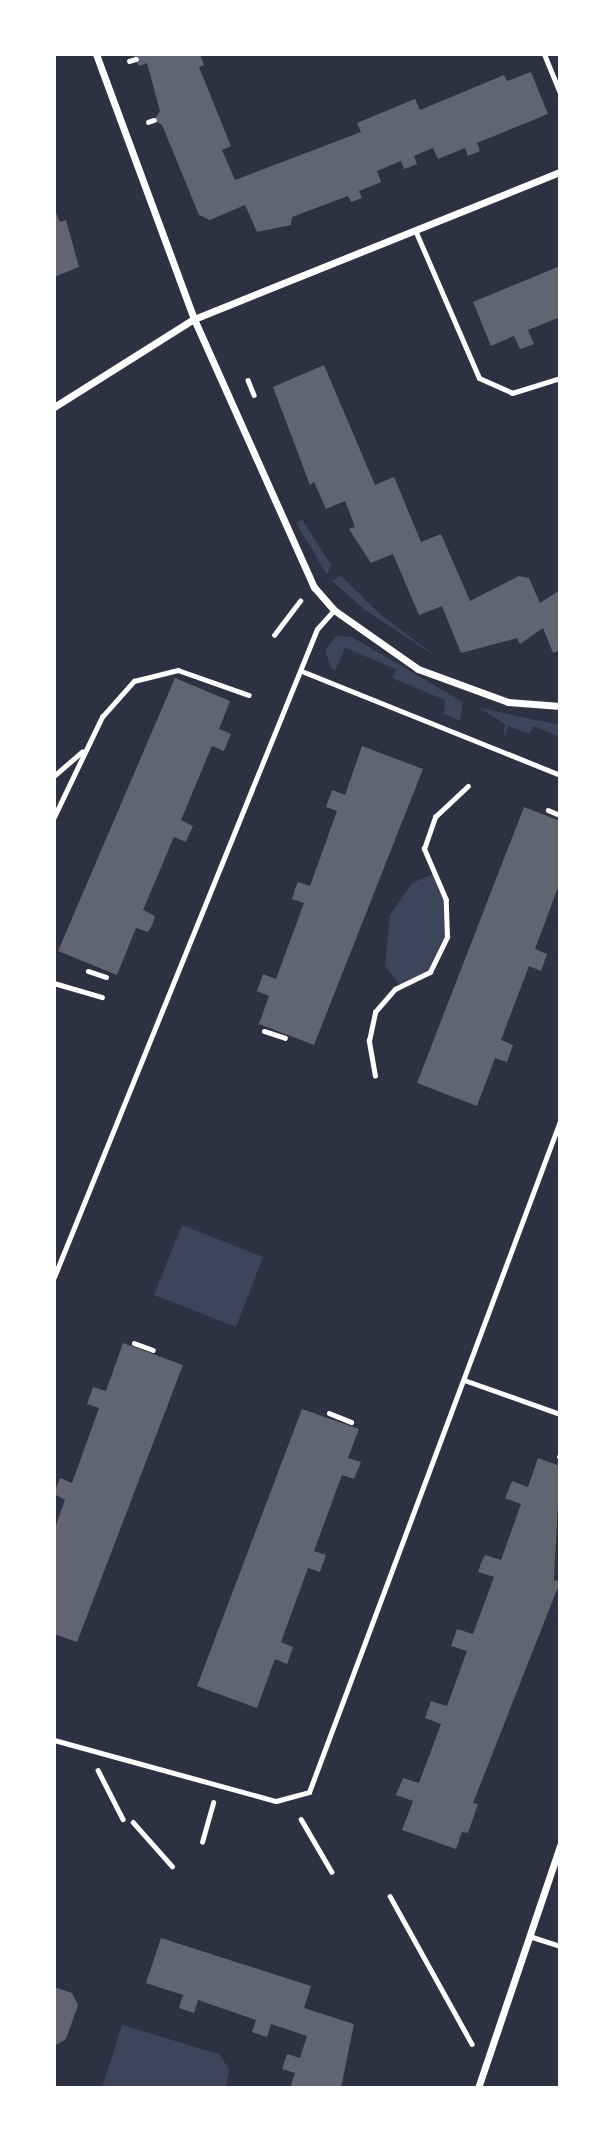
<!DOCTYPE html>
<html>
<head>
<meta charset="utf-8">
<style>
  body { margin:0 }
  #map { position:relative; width:614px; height:2142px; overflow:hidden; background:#2d3142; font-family:Commissioner,sans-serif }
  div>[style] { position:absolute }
  .green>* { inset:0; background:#3c4559 }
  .building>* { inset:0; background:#626471 }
  .path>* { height:4.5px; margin:-2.25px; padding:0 2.25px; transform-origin:2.25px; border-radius:2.25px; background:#fff }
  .service>* { height:5px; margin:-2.5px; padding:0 2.5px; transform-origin:2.5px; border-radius:2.5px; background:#fff }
  .minor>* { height:7px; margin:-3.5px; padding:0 3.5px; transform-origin:3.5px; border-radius:3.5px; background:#fff }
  span { translate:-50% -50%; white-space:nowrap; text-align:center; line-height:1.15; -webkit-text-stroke:5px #fff; paint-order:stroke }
  .frame { position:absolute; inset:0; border:56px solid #fff; pointer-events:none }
</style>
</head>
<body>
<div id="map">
  <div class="green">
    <div style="clip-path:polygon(302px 519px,331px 565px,327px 575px,296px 523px)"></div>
    <div style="clip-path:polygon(341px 576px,380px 614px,438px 658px,365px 610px,332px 581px)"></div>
    <div style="clip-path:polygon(336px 636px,352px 637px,463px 702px,460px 721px,444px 714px,445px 700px,392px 678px,396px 669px,345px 648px,335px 671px,331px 668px,325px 650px)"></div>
    <div style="clip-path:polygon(480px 708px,560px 725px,560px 737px,533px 726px,529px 734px,508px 726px,503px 739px,505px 724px)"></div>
    <div style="clip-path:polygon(433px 874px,446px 900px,447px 937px,430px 972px,401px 987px,385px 966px,390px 915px,412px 883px)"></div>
    <div style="clip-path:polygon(182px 1225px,263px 1257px,236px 1327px,154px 1295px)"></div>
    <div style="clip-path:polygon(122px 2025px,219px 2054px,229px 2069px,226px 2088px,102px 2088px)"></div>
  </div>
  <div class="building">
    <div style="clip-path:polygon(133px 54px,200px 54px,204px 65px,199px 67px,231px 146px,222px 150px,235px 180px,361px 132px,357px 123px,415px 99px,420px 110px,504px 75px,507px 81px,531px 72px,548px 114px,477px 143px,480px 151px,468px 156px,465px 148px,438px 159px,433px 148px,414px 156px,417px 164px,410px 167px,404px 169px,401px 161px,377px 171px,381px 182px,359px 191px,362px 198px,351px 202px,348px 196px,292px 217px,291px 225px,257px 232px,245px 205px,210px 220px,199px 215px,162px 125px,154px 120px,160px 111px,147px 63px,139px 66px)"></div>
    <div style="clip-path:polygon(54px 208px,60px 222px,66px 220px,79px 267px,54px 277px)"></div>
    <div style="clip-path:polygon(560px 266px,560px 317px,528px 330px,534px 344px,520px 349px,514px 336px,491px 346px,473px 302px)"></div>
    <div style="clip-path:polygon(324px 365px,375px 485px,394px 477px,421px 542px,441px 534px,470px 601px,519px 576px,529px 578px,540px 603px,560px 590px,560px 650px,553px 653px,543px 628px,520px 644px,517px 638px,461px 653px,442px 606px,419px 615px,393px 554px,371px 563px,349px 529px,355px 527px,345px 501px,326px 509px,314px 482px,310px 485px,273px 387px)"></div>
    <div style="clip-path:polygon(175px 678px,230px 701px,219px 729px,231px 734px,224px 751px,212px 746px,181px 820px,193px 826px,186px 842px,174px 837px,143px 910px,155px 916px,152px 925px,148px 932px,136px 928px,117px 975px,58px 951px)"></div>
    <div style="clip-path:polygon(362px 746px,423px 769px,314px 1045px,259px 1024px,269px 996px,257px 991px,263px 974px,276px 979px,304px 903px,292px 899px,295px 889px,298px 882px,310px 886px,337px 811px,326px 807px,332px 790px,345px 795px)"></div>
    <div style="clip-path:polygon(524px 807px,560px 821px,560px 882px,535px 949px,547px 954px,541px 971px,529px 966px,501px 1040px,513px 1045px,507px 1062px,495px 1058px,477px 1106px,417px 1083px)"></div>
    <div style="clip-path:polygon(123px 1343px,183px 1365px,77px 1642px,54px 1634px,54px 1531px,65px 1500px,54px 1494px,60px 1478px,72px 1483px,99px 1408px,87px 1404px,93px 1387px,106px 1391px)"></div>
    <div style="clip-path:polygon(302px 1409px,359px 1429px,348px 1458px,361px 1462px,354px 1479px,342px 1475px,314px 1551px,326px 1555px,320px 1572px,308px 1568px,281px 1642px,293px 1647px,287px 1664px,275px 1659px,257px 1708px,197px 1686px)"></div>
    <div style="clip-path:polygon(538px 1458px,560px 1466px,554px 1580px,560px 1582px,473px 1803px,478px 1804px,468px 1833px,462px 1832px,456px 1849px,402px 1830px,413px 1801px,396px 1795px,403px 1778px,419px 1783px,441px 1724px,425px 1718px,431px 1701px,447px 1706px,467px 1651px,451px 1646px,457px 1629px,473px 1634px,494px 1577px,478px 1572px,481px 1563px,485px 1555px,501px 1560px,521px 1504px,505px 1498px,512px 1481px,528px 1487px)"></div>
    <div style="clip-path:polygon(161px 1938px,311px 1986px,304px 2008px,354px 2024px,341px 2088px,290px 2088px,295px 2073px,282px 2069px,287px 2054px,300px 2058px,307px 2036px,271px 2024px,267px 2037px,252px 2032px,256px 2020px,198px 2000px,194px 2013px,179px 2008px,183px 1995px,146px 1983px)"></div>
    <div style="clip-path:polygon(54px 1987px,72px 1993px,78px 2005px,66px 2039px,54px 2046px)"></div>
  </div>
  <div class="path">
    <div style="left:129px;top:61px;width:7px;rotate:-16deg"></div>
    <div style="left:148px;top:122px;width:6px;rotate:-18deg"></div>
    <div style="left:248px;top:380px;width:16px;rotate:68deg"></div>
    <div style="left:274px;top:635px;width:43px;rotate:-52.6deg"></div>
    <div style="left:54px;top:776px;width:37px;rotate:-41deg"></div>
    <div style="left:548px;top:810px;width:13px;rotate:23deg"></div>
    <div style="left:54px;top:817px;width:111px;rotate:-64.4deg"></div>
    <div style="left:102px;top:717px;width:48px;rotate:-48.4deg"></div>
    <div style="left:134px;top:681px;width:45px;rotate:-14deg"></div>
    <div style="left:178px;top:670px;width:75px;rotate:19.4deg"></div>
    <div style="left:88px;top:971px;width:19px;rotate:18deg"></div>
    <div style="left:54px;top:983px;width:50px;rotate:16.3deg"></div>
    <div style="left:264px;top:1031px;width:22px;rotate:18deg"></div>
    <div style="left:375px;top:1076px;width:36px;rotate:-100deg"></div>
    <div style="left:369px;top:1041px;width:30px;rotate:-78deg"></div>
    <div style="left:375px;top:1012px;width:30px;rotate:-49deg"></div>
    <div style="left:395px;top:989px;width:39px;rotate:-26deg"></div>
    <div style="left:430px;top:972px;width:39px;rotate:-64deg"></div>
    <div style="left:447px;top:937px;width:37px;rotate:-92deg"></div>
    <div style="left:446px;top:900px;width:56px;rotate:-113.3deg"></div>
    <div style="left:424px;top:849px;width:34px;rotate:-71deg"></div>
    <div style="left:435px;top:817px;width:45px;rotate:-43.2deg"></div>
    <div style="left:134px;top:1343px;width:20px;rotate:20deg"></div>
    <div style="left:329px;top:1413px;width:24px;rotate:22deg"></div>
    <div style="left:559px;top:1457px;width:1px"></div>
    <div style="left:98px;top:1770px;width:55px;rotate:63deg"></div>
    <div style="left:301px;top:1819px;width:61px;rotate:59.7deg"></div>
    <div style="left:133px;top:1822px;width:59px;rotate:48.4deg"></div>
    <div style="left:202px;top:1842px;width:41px;rotate:-74.2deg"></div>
    <div style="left:390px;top:1896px;width:169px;rotate:61deg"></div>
  </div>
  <div class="service">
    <div style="left:544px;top:54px;width:42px;rotate:67.7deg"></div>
    <div style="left:415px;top:230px;width:161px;rotate:66.6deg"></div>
    <div style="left:479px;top:378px;width:36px;rotate:24deg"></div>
    <div style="left:512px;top:393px;width:50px;rotate:-17.4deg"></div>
    <div style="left:304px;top:672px;width:276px;rotate:21.9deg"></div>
    <div style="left:54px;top:1277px;width:699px;rotate:-67.91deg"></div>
    <div style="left:317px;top:629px;width:25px;rotate:-48deg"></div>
    <div style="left:464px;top:1380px;width:102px;rotate:19.5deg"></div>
    <div style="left:54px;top:1740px;width:230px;rotate:15.4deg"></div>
    <div style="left:276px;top:1801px;width:34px;rotate:-15deg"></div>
    <div style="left:309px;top:1792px;width:716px;rotate:-69.49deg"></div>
    <div style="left:529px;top:1936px;width:33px;rotate:18deg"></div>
  </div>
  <div class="minor">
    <div style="left:96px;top:54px;width:283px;rotate:69.7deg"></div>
    <div style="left:194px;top:319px;width:294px;rotate:65.9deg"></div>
    <div style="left:314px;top:587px;width:30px;rotate:49deg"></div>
    <div style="left:334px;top:610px;width:103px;rotate:35.1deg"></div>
    <div style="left:418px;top:669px;width:96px;rotate:20.1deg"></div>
    <div style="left:508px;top:702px;width:52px;rotate:4.4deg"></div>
    <div style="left:54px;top:407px;width:165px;rotate:-32.2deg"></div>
    <div style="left:194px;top:319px;width:394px;rotate:-21.9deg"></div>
    <div style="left:478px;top:2088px;width:256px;rotate:-71.3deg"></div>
  </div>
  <div class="frame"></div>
</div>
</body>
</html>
